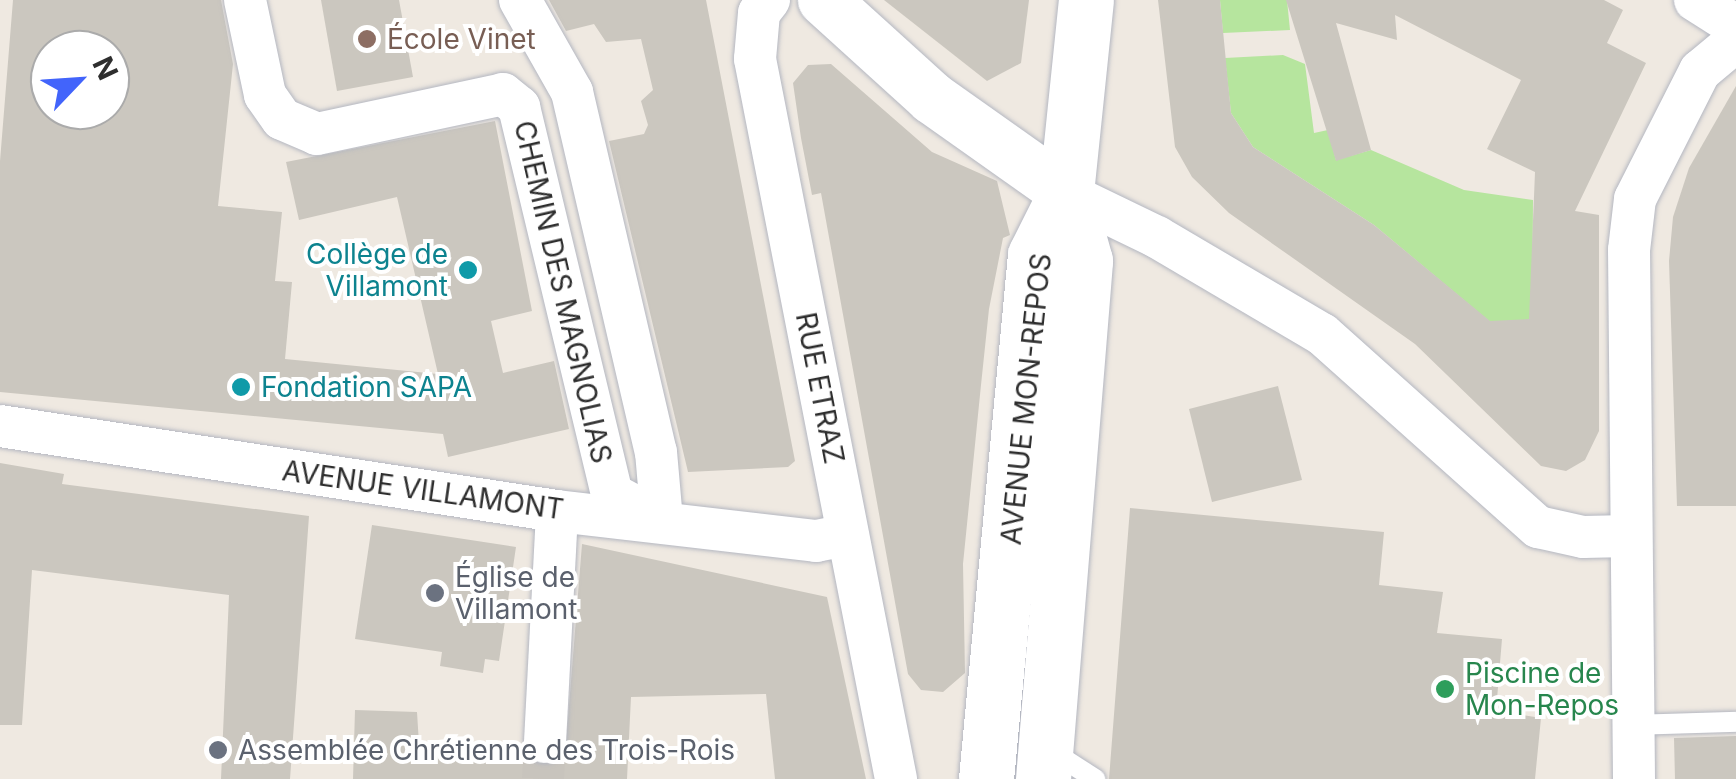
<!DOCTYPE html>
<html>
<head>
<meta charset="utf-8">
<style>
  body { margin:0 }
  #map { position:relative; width:1736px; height:779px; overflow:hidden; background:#efe9e1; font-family:Inter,sans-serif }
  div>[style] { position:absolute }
  .green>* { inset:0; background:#b6e59e }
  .building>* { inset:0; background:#cbc7bf }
  .minor-tunnel>* { height:42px; margin-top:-21px; transform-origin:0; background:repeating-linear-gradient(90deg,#c8c4bd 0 42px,transparent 0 63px) }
  .roads { filter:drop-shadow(0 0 2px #b4b7c1) drop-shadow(0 0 2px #b4b7c1) }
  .service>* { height:20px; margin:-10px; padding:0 10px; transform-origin:10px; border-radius:10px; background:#fff }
  .minor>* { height:42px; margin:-21px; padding:0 21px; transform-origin:21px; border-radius:21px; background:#fff }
  .tertiary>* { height:52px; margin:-26px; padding:0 26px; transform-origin:26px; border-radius:26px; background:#fff }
  .secondary>* { height:55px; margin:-27.5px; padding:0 27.5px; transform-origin:27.5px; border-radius:27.5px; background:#fff }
  .dots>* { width:28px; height:28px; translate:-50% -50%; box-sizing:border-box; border:5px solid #fff; border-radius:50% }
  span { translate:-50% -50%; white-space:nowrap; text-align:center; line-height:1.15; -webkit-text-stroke:8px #fff; paint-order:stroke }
  .education-label { font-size:28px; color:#785e54 }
  .left { translate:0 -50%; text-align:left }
  .culture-label { font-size:28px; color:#0d838f }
  .right { translate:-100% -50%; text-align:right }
  .street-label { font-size:28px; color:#2e2e2e }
  .worship-label { font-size:28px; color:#5b616d }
  .leisure-label { font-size:28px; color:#27864d }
  .north { position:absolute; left:30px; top:30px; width:100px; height:100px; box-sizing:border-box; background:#fff; border:2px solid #ababab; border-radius:50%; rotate:65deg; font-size:28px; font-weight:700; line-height:40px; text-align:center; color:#2e2e2e }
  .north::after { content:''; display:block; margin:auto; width:35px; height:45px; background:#4264fb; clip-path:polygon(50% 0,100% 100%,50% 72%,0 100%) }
</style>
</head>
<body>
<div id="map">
  <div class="green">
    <div style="clip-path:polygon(1220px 0,1287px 0,1290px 30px,1223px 33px)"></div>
    <div style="clip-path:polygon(1283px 55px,1305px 64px,1314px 133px,1328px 130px,1336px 160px,1371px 150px,1464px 190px,1533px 200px,1532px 357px,1374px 225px,1253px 147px,1231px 113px,1225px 58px)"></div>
  </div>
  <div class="building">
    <div style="clip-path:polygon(evenodd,13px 0,221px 0,233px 64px,218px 206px,282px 212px,275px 281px,292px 282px,285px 359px,438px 374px,397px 197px,299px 220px,286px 162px,495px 121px,532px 311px,491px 321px,503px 373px,554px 361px,569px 429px,448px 457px,443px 434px,0 392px,0 161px,13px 0,50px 50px,110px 50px,110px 110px,50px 110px,50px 50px)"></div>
    <div style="clip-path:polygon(321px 0,399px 0,413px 77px,337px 91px)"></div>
    <div style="clip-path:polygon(549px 0,706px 0,795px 461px,788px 467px,688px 472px,609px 141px,644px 134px,648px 125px,641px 101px,653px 90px,641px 39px,606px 42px,594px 24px,566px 31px)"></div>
    <div style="clip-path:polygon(884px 0,1029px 0,1021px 63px,987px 81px)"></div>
    <div style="clip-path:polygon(1158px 0,1220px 0,1231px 113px,1253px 147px,1374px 225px,1490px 321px,1529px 319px,1535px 172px,1487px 149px,1521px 80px,1395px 15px,1397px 40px,1336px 23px,1371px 150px,1336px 161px,1286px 0,1604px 0,1623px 10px,1607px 43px,1646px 63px,1575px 211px,1599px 215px,1599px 431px,1585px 460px,1566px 471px,1541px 466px,1415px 344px,1229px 213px,1192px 177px,1175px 147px)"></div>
    <div style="clip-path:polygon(831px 64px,932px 152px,997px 181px,1010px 235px,1003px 238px,989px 309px,981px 385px,963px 564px,965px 673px,943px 692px,921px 690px,908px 674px,821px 193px,812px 195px,801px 138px,793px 83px,808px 65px)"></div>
    <div style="clip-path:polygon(1736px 86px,1736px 506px,1677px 506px,1669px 261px,1673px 217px,1689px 168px)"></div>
    <div style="clip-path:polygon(1278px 386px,1302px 480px,1212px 502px,1189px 409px)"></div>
    <div style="clip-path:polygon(0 463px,64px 474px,62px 484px,309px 516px,290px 779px,221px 779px,229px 595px,32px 570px,22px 725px,0 725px)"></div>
    <div style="clip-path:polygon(1130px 508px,1384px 532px,1379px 585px,1443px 592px,1437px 633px,1502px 639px,1496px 711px,1541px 718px,1535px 779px,1109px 779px)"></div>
    <div style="clip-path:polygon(372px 525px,516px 547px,499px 661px,485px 659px,483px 673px,440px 666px,442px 652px,355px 639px)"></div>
    <div style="clip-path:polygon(582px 544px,827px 597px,866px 779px,775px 779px,766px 694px,631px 697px,627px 779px,353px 779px,355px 710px,417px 712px,419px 744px,521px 746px,531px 762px,543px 767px,565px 756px)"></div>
    <div style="clip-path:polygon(1736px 736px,1736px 779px,1675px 779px,1674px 738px)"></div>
  </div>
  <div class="minor-tunnel">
    <div style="left:543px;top:779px;width:37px;rotate:-87deg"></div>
  </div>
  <div class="roads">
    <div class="service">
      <div style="left:1632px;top:725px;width:104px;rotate:-1.7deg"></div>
      <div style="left:1050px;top:750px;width:54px;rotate:32.8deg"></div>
    </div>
    <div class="minor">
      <div style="left:245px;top:0;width:97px;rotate:78.1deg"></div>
      <div style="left:265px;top:95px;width:29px;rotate:55deg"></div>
      <div style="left:282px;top:119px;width:38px;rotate:23deg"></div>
      <div style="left:317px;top:134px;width:190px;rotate:-12.1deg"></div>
      <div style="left:503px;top:94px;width:21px;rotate:39deg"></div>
      <div style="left:519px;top:107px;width:398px;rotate:76.5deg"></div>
      <div style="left:612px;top:494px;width:51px;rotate:28.1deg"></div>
      <div style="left:520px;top:0;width:106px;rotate:60.5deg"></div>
      <div style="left:572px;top:92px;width:370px;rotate:76.9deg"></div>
      <div style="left:656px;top:452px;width:68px;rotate:85deg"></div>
      <div style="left:769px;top:0;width:16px;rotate:128deg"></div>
      <div style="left:759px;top:13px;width:46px;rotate:95deg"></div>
      <div style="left:755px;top:59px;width:734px;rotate:78.92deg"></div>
      <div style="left:1695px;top:0;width:49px;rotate:32.4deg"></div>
      <div style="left:1066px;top:193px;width:101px;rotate:25.8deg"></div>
      <div style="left:1157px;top:237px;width:191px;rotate:30.5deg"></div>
      <div style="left:1322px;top:334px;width:290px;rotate:41.8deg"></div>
      <div style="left:1538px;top:527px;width:46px;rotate:12.5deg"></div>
      <div style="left:1583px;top:537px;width:46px;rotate:-1.2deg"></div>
      <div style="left:0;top:426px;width:563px;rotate:8.68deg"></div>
      <div style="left:557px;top:511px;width:261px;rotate:6.6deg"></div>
      <div style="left:816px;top:541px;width:32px;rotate:-11deg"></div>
      <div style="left:545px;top:742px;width:231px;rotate:-87deg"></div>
      <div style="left:1634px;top:779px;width:529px;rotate:-90.54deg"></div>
      <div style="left:1629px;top:250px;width:51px;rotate:-83.3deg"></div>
      <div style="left:1635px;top:199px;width:144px;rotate:-63.1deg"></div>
      <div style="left:1700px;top:71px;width:47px;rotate:-39.8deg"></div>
    </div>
    <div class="tertiary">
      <div style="left:824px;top:0;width:146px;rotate:42.2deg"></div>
      <div style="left:932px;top:98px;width:164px;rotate:35.3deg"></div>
    </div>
    <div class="secondary">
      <div style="left:986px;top:779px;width:526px;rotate:-84.66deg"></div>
      <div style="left:1035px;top:255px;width:69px;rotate:-63.4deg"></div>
      <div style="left:1066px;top:193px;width:194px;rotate:-84.1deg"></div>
      <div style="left:1043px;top:779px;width:520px;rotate:-85.36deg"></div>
      <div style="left:1085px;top:261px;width:71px;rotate:-105.6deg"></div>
    </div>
  </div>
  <div class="dots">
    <div style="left:367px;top:39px;background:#8d6e63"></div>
    <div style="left:468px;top:270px;background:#0f9aa8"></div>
    <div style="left:241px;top:387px;background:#0f9aa8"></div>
    <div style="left:435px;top:593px;background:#6b7280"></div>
    <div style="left:1445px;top:689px;background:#2e9e5b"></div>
    <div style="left:218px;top:750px;background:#6b7280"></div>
  </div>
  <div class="education-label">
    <span class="left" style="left:387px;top:39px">École Vinet</span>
  </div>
  <div class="culture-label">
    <span class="right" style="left:448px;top:270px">Collège de<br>Villamont</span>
    <span class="left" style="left:261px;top:387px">Fondation SAPA</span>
  </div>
  <div class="street-label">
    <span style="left:563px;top:292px;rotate:77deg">CHEMIN DES MAGNOLIAS</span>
    <span style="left:820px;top:388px;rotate:79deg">RUE ETRAZ</span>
    <span style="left:1026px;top:399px;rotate:-84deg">AVENUE MON-REPOS</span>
    <span style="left:423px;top:490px;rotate:8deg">AVENUE VILLAMONT</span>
  </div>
  <div class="worship-label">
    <span class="left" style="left:455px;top:593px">Église de<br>Villamont</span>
    <span class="left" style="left:238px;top:750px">Assemblée Chrétienne des Trois-Rois</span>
  </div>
  <div class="leisure-label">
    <span class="left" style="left:1465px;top:689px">Piscine de<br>Mon-Repos</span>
  </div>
  <div class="north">N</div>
</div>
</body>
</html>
